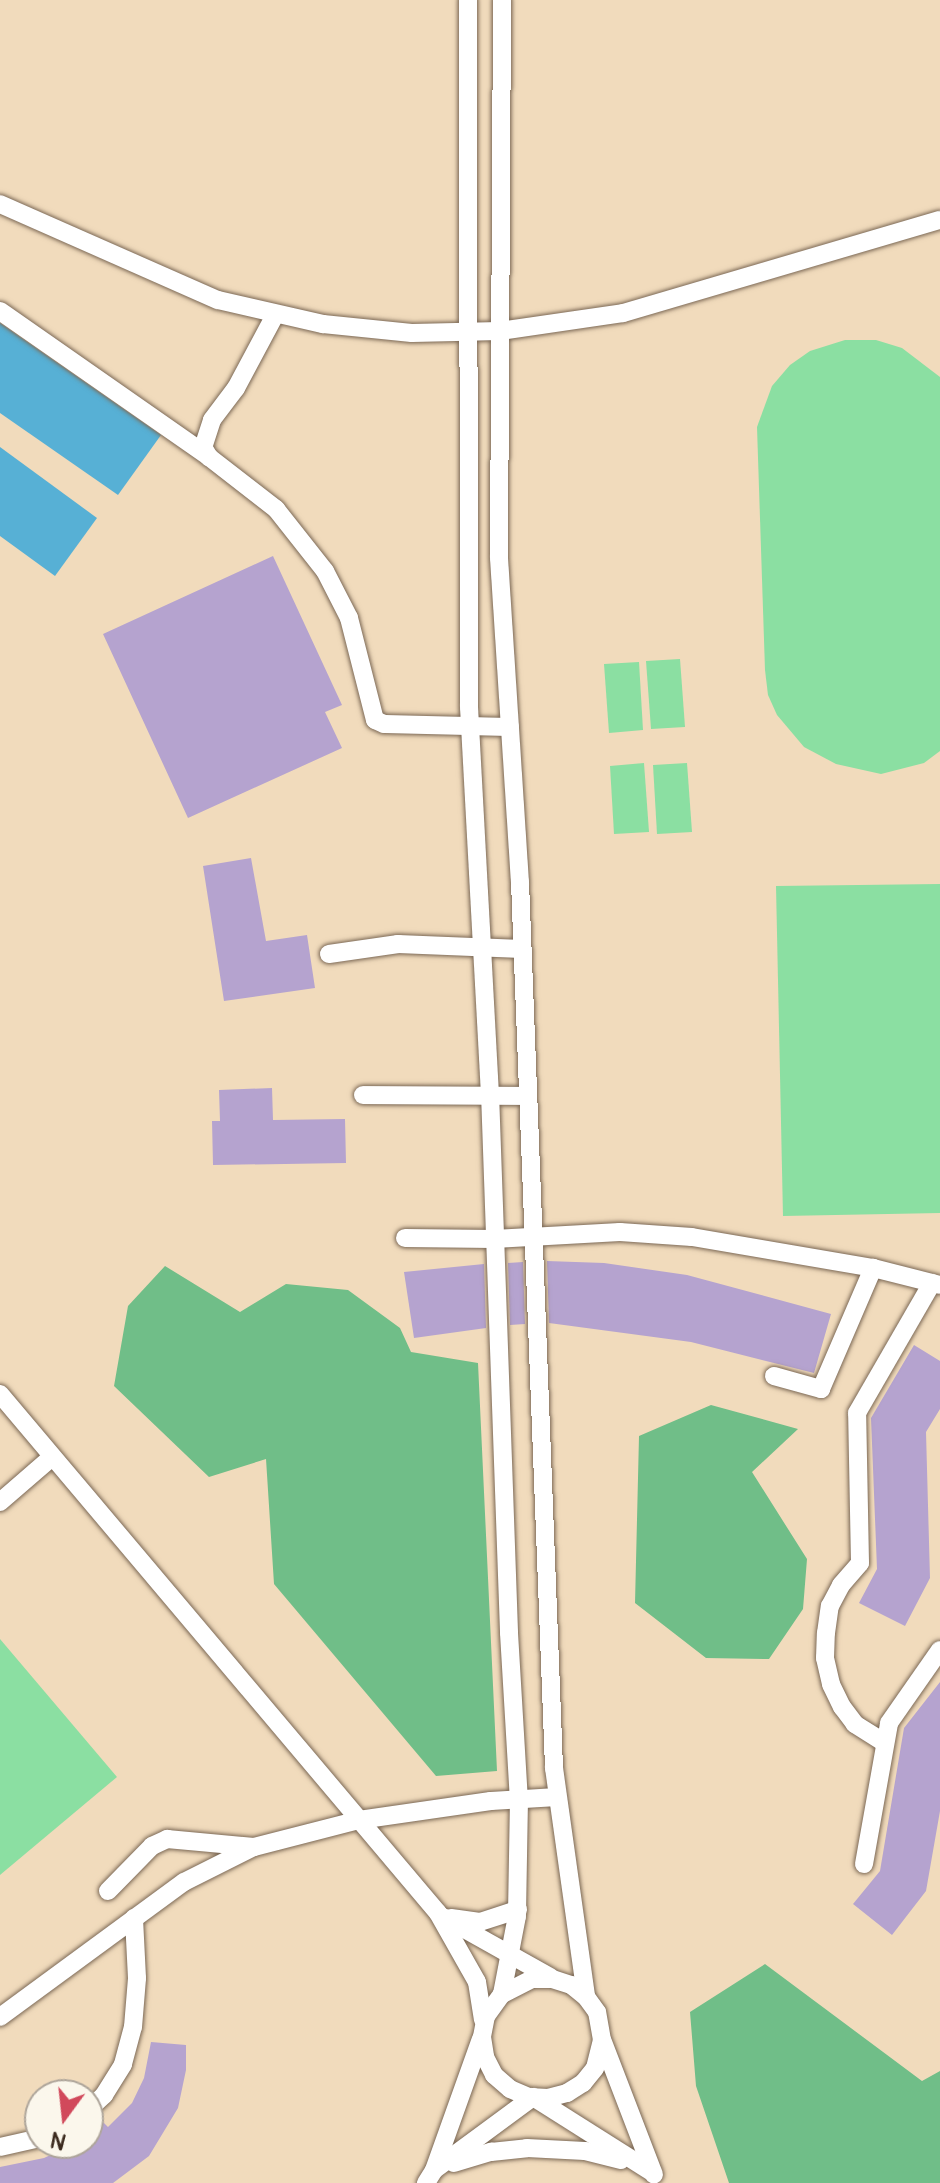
<!DOCTYPE html>
<html>
<head>
<meta charset="utf-8">
<style>
  body { margin:0 }
  #map { position:relative; width:940px; height:2183px; overflow:hidden; background:#f1dbbc; font-family:Pangolin,sans-serif }
  div>[style] { position:absolute }
  .green>* { inset:0; background:#8bdfa2 }
  .forest>* { inset:0; background:#70be88 }
  .water>* { inset:0; background:#57b0d5 }
  .building>* { inset:0; background:#b5a3cf }
  .roads { filter:drop-shadow(0 0 2px #7b6855) drop-shadow(0 0 2px #7b6855) }
  .minor>* { height:18px; margin:-9px; padding:0 9px; transform-origin:9px; border-radius:9px; background:#fff }
  span { translate:-50% -50%; white-space:nowrap; text-align:center; line-height:1.15; -webkit-text-stroke:6px #fbf7ec; paint-order:stroke }
  .north { position:absolute; left:24px; top:2079px; width:80px; height:80px; box-sizing:border-box; background:#fbf7ec; border:2px solid #aea59a; border-radius:50%; rotate:195deg; font-size:22px; font-weight:700; line-height:32px; text-align:center; color:#3b2a1e }
  .north::after { content:''; display:block; margin:auto; width:28px; height:36px; background:#d1495b; clip-path:polygon(50% 0,100% 100%,50% 72%,0 100%) }
</style>
</head>
<body>
<div id="map">
  <div class="green">
    <div style="clip-path:polygon(845px 340px,876px 340px,902px 348px,940px 377px,940px 751px,924px 763px,881px 774px,836px 764px,804px 747px,777px 715px,768px 695px,765px 670px,757px 427px,772px 386px,790px 365px,810px 351px)"></div>
    <div style="clip-path:polygon(680px 659px,685px 727px,651px 729px,646px 661px)"></div>
    <div style="clip-path:polygon(639px 662px,643px 730px,609px 733px,604px 664px)"></div>
    <div style="clip-path:polygon(644px 763px,649px 832px,614px 834px,610px 766px)"></div>
    <div style="clip-path:polygon(687px 763px,692px 832px,657px 834px,653px 765px)"></div>
    <div style="clip-path:polygon(940px 884px,940px 1213px,783px 1216px,776px 886px)"></div>
    <div style="clip-path:polygon(0 1639px,117px 1777px,0 1875px)"></div>
  </div>
  <div class="forest">
    <div style="clip-path:polygon(165px 1266px,240px 1312px,286px 1284px,348px 1290px,400px 1328px,411px 1352px,478px 1363px,497px 1771px,436px 1776px,274px 1584px,266px 1459px,209px 1477px,114px 1386px,128px 1306px)"></div>
    <div style="clip-path:polygon(711px 1405px,798px 1429px,752px 1472px,807px 1559px,803px 1609px,769px 1659px,706px 1658px,635px 1603px,639px 1436px)"></div>
    <div style="clip-path:polygon(765px 1964px,922px 2081px,940px 2071px,940px 2183px,729px 2183px,696px 2086px,690px 2012px)"></div>
  </div>
  <div class="water">
    <div style="clip-path:polygon(0 323px,161px 435px,118px 495px,0 413px)"></div>
    <div style="clip-path:polygon(0 447px,97px 518px,55px 576px,0 536px)"></div>
  </div>
  <div class="building">
    <div style="clip-path:polygon(273px 556px,342px 705px,325px 712px,342px 748px,188px 818px,103px 634px)"></div>
    <div style="clip-path:polygon(251px 858px,266px 941px,307px 935px,315px 988px,224px 1001px,203px 866px)"></div>
    <div style="clip-path:polygon(272px 1088px,273px 1120px,345px 1119px,346px 1163px,213px 1165px,212px 1121px,220px 1121px,219px 1090px)"></div>
    <div style="clip-path:polygon(547px 1261px,604px 1263px,687px 1275px,831px 1314px,814px 1373px,691px 1342px,549px 1323px)"></div>
    <div style="clip-path:polygon(523px 1262px,525px 1324px,510px 1325px,508px 1263px)"></div>
    <div style="clip-path:polygon(484px 1264px,486px 1328px,414px 1338px,404px 1272px)"></div>
    <div style="clip-path:polygon(914px 1345px,940px 1361px,940px 1409px,926px 1432px,930px 1578px,905px 1626px,859px 1603px,877px 1569px,871px 1418px)"></div>
    <div style="clip-path:polygon(940px 1682px,940px 1811px,926px 1891px,892px 1935px,853px 1904px,880px 1871px,904px 1728px)"></div>
    <div style="clip-path:polygon(151px 2042px,186px 2045px,186px 2070px,178px 2108px,149px 2156px,113px 2183px,0 2183px,0 2167px,44px 2158px,76px 2143px,88px 2143px,88px 2122px,98px 2117px,108px 2127px,132px 2103px,144px 2078px)"></div>
  </div>
  <div class="roads">
    <div class="minor">
      <div style="left:468px;top:0;width:707px;rotate:89.92deg"></div>
      <div style="left:469px;top:707px;width:387px;rotate:86.9deg"></div>
      <div style="left:490px;top:1093px;width:540px;rotate:87.98deg"></div>
      <div style="left:509px;top:1633px;width:166px;rotate:86.6deg"></div>
      <div style="left:519px;top:1799px;width:117px;rotate:91deg"></div>
      <div style="left:517px;top:1916px;width:79px;rotate:100.9deg"></div>
      <div style="left:502px;top:1994px;width:27px;rotate:126deg"></div>
      <div style="left:486px;top:2016px;width:21px;rotate:101deg"></div>
      <div style="left:482px;top:2037px;width:20px;rotate:81deg"></div>
      <div style="left:485px;top:2057px;width:20px;rotate:63deg"></div>
      <div style="left:494px;top:2075px;width:21px;rotate:41deg"></div>
      <div style="left:510px;top:2089px;width:21px;rotate:23deg"></div>
      <div style="left:529px;top:2097px;width:19px;rotate:3deg"></div>
      <div style="left:548px;top:2098px;width:20px;rotate:-15deg"></div>
      <div style="left:567px;top:2093px;width:19px;rotate:-32deg"></div>
      <div style="left:583px;top:2083px;width:19px;rotate:-51deg"></div>
      <div style="left:595px;top:2068px;width:29px;rotate:-76deg"></div>
      <div style="left:602px;top:2040px;width:28px;rotate:-100deg"></div>
      <div style="left:597px;top:2012px;width:19px;rotate:-126deg"></div>
      <div style="left:586px;top:1997px;width:19px;rotate:-141deg"></div>
      <div style="left:571px;top:1985px;width:20px;rotate:-162deg"></div>
      <div style="left:552px;top:1979px;width:20px;rotate:180deg"></div>
      <div style="left:532px;top:1979px;width:34px;rotate:153deg"></div>
      <div style="left:502px;top:0;width:558px;rotate:90.31deg"></div>
      <div style="left:499px;top:558px;width:325px;rotate:86.3deg"></div>
      <div style="left:520px;top:882px;width:887px;rotate:87.8deg"></div>
      <div style="left:554px;top:1768px;width:231px;rotate:82deg"></div>
      <div style="left:0;top:204px;width:238px;rotate:23.8deg"></div>
      <div style="left:218px;top:300px;width:108px;rotate:12.9deg"></div>
      <div style="left:323px;top:324px;width:89px;rotate:5.8deg"></div>
      <div style="left:412px;top:333px;width:88px;rotate:-1.3deg"></div>
      <div style="left:500px;top:331px;width:124px;rotate:-8.3deg"></div>
      <div style="left:623px;top:313px;width:330px;rotate:-16.4deg"></div>
      <div style="left:0;top:311px;width:255px;rotate:34.9deg"></div>
      <div style="left:275px;top:315px;width:83px;rotate:118.1deg"></div>
      <div style="left:236px;top:388px;width:40px;rotate:127deg"></div>
      <div style="left:212px;top:420px;width:28px;rotate:108deg"></div>
      <div style="left:203px;top:447px;width:12px;rotate:59deg"></div>
      <div style="left:209px;top:457px;width:85px;rotate:37.8deg"></div>
      <div style="left:276px;top:509px;width:79px;rotate:51.7deg"></div>
      <div style="left:325px;top:571px;width:53px;rotate:62.9deg"></div>
      <div style="left:349px;top:618px;width:105px;rotate:75.7deg"></div>
      <div style="left:375px;top:720px;width:10px;rotate:24deg"></div>
      <div style="left:384px;top:724px;width:126px;rotate:1.4deg"></div>
      <div style="left:329px;top:954px;width:70px;rotate:-8.2deg"></div>
      <div style="left:398px;top:944px;width:124px;rotate:2.3deg"></div>
      <div style="left:363px;top:1095px;width:164px;rotate:0.3deg"></div>
      <div style="left:405px;top:1238px;width:89px;rotate:0.6deg"></div>
      <div style="left:494px;top:1239px;width:126px;rotate:-3.2deg"></div>
      <div style="left:620px;top:1232px;width:72px;rotate:4deg"></div>
      <div style="left:692px;top:1237px;width:184px;rotate:9.7deg"></div>
      <div style="left:873px;top:1268px;width:69px;rotate:14.2deg"></div>
      <div style="left:774px;top:1376px;width:49px;rotate:15.5deg"></div>
      <div style="left:821px;top:1389px;width:132px;rotate:-66.7deg"></div>
      <div style="left:0;top:1394px;width:679px;rotate:49.84deg"></div>
      <div style="left:438px;top:1913px;width:79px;rotate:60.5deg"></div>
      <div style="left:477px;top:1982px;width:38px;rotate:81deg"></div>
      <div style="left:0;top:1502px;width:69px;rotate:-40.9deg"></div>
      <div style="left:885px;top:1743px;width:36px;rotate:-148deg"></div>
      <div style="left:855px;top:1724px;width:21px;rotate:-127deg"></div>
      <div style="left:842px;top:1707px;width:25px;rotate:-116deg"></div>
      <div style="left:831px;top:1684px;width:27px;rotate:-103deg"></div>
      <div style="left:825px;top:1658px;width:25px;rotate:-88deg"></div>
      <div style="left:826px;top:1633px;width:27px;rotate:-82deg"></div>
      <div style="left:830px;top:1606px;width:24px;rotate:-62deg"></div>
      <div style="left:841px;top:1585px;width:29px;rotate:-49deg"></div>
      <div style="left:860px;top:1563px;width:150px;rotate:-91.1deg"></div>
      <div style="left:857px;top:1413px;width:150px;rotate:-60deg"></div>
      <div style="left:864px;top:1864px;width:143px;rotate:-79.9deg"></div>
      <div style="left:889px;top:1723px;width:89px;rotate:-55.1deg"></div>
      <div style="left:108px;top:1891px;width:63px;rotate:-45.6deg"></div>
      <div style="left:152px;top:1846px;width:17px;rotate:-25deg"></div>
      <div style="left:167px;top:1839px;width:87px;rotate:5.3deg"></div>
      <div style="left:443px;top:1917px;width:123px;rotate:29.3deg"></div>
      <div style="left:451px;top:1918px;width:29px;rotate:8deg"></div>
      <div style="left:480px;top:1922px;width:40px;rotate:-18deg"></div>
      <div style="left:0;top:2017px;width:228px;rotate:-36.3deg"></div>
      <div style="left:184px;top:1882px;width:78px;rotate:-26.6deg"></div>
      <div style="left:254px;top:1847px;width:108px;rotate:-14.4deg"></div>
      <div style="left:359px;top:1820px;width:133px;rotate:-8.2deg"></div>
      <div style="left:491px;top:1801px;width:66px;rotate:-3.5deg"></div>
      <div style="left:603px;top:2042px;width:142px;rotate:69deg"></div>
      <div style="left:88px;top:2110px;width:22px;rotate:-43deg"></div>
      <div style="left:104px;top:2095px;width:36px;rotate:-58deg"></div>
      <div style="left:123px;top:2064px;width:38px;rotate:-75deg"></div>
      <div style="left:133px;top:2027px;width:49px;rotate:-85.3deg"></div>
      <div style="left:137px;top:1978px;width:60px;rotate:-92.9deg"></div>
      <div style="left:0;top:2147px;width:41px;rotate:-12.7deg"></div>
      <div style="left:454px;top:2163px;width:39px;rotate:-17deg"></div>
      <div style="left:491px;top:2152px;width:36px;rotate:-6deg"></div>
      <div style="left:527px;top:2148px;width:58px;rotate:3deg"></div>
      <div style="left:585px;top:2151px;width:37px;rotate:14deg"></div>
      <div style="left:434px;top:2170px;width:123px;rotate:-36.4deg"></div>
      <div style="left:533px;top:2097px;width:142px;rotate:32.3deg"></div>
      <div style="left:426px;top:2183px;width:15px;rotate:-58deg"></div>
      <div style="left:434px;top:2170px;width:139px;rotate:-70.3deg"></div>
    </div>
  </div>
  <div class="north">N</div>
</div>
</body>
</html>
